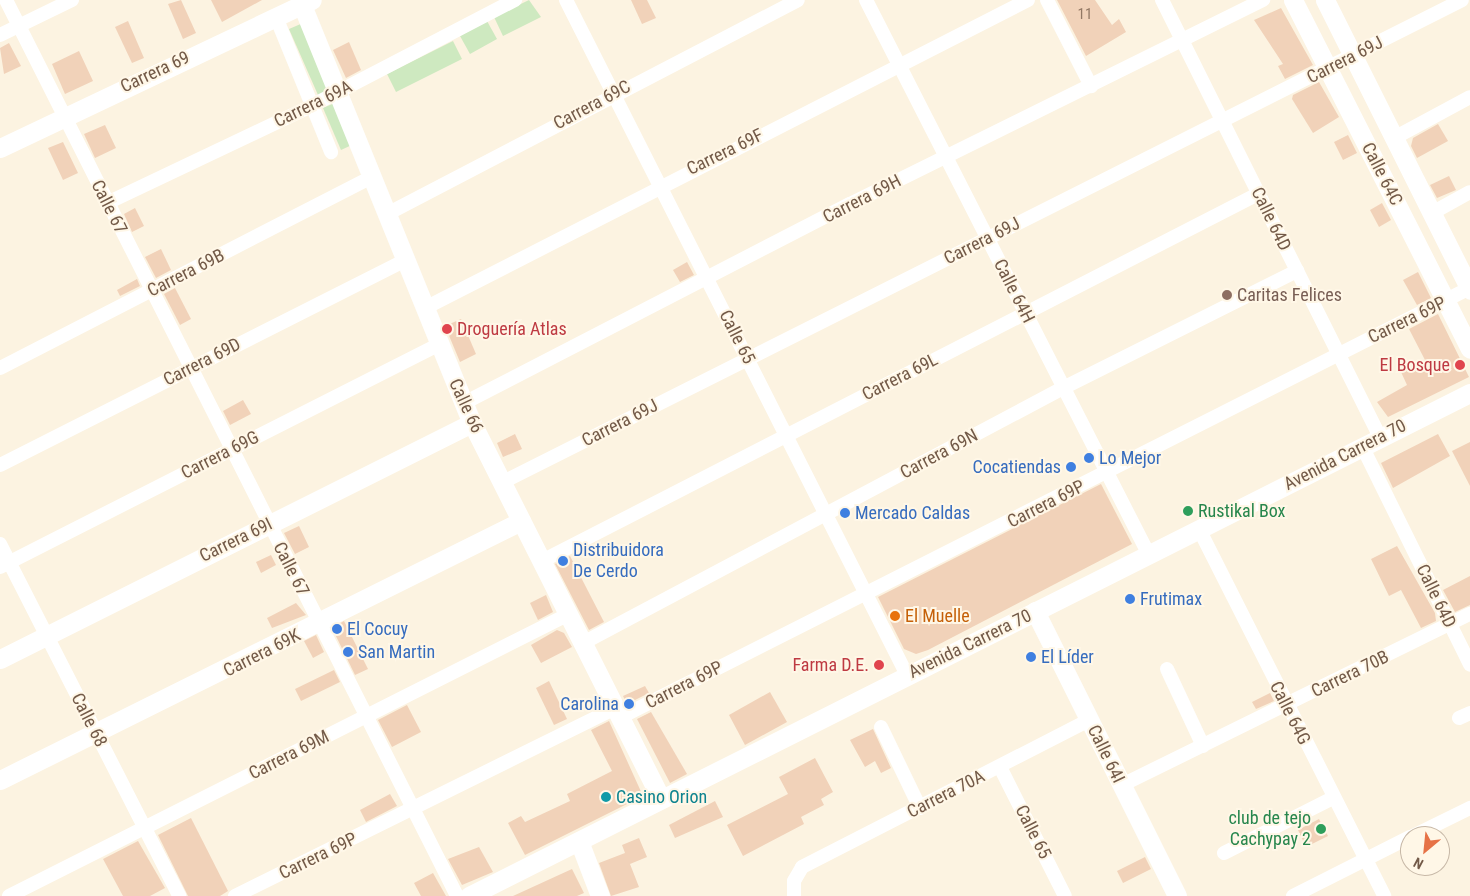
<!DOCTYPE html>
<html>
<head>
<meta charset="utf-8">
<style>
  body { margin:0 }
  #map { position:relative; width:1470px; height:896px; overflow:hidden; background:#fcf3e1; font-family:"Roboto Condensed",sans-serif }
  div>[style] { position:absolute }
  .green>* { inset:0; background:#cee9c0 }
  .building>* { inset:0; background:#f1d2b9 }
  .street>* { height:14px; margin:-7px; padding:0 7px; transform-origin:7px; border-radius:7px; background:#fff }
  .secondary>* { height:19px; margin:-9.5px; padding:0 9.5px; transform-origin:9.5px; border-radius:9.5px; background:#fff }
  .dots>* { width:14px; height:14px; translate:-50% -50%; box-sizing:border-box; border:2px solid #fff7e7; border-radius:50% }
  span { translate:-50% -50%; white-space:nowrap; text-align:center; line-height:1.15; -webkit-text-stroke:4px #fff7e7; paint-order:stroke }
  .number-label { font-size:15px; color:#927864 }
  .number-label span { -webkit-text-stroke-width:0 }
  .street-label { font-size:18px; color:#735a48 }
  .education-label { font-size:18px; color:#785e54 }
  .left { translate:0 -50%; text-align:left }
  .health-label { font-size:18px; color:#be3a42 }
  .right { translate:-100% -50%; text-align:right }
  .shop-label { font-size:18px; color:#366cbe }
  .leisure-label { font-size:18px; color:#27864d }
  .food-label { font-size:18px; color:#c56008 }
  .culture-label { font-size:18px; color:#0d838f }
  .north { position:absolute; left:1400px; top:826px; width:50px; height:50px; box-sizing:border-box; background:#fff7e7; border:1px solid #c7b8a7; border-radius:50%; rotate:208deg; font-size:14px; font-weight:700; line-height:20px; text-align:center; color:#735a48 }
  .north::after { content:''; display:block; margin:auto; width:18px; height:22px; background:#e67246; clip-path:polygon(50% 0,100% 100%,50% 72%,0 100%) }
</style>
</head>
<body>
<div id="map">
  <div class="green">
    <div style="clip-path:polygon(529px 0,541px 17px,503px 36px,494px 17px)"></div>
    <div style="clip-path:polygon(487px 21px,497px 39px,470px 54px,460px 36px)"></div>
    <div style="clip-path:polygon(303px 23px,332px 90px,318px 95px,289px 29px)"></div>
    <div style="clip-path:polygon(453px 41px,462px 59px,396px 92px,387px 74px)"></div>
    <div style="clip-path:polygon(337px 102px,354px 144px,341px 150px,323px 108px)"></div>
  </div>
  <div class="building">
    <div style="clip-path:polygon(181px 0,196px 33px,183px 39px,168px 4px)"></div>
    <div style="clip-path:polygon(211px 0,262px 0,222px 22px)"></div>
    <div style="clip-path:polygon(631px 0,647px 0,656px 18px,642px 24px)"></div>
    <div style="clip-path:polygon(1057px 0,1095px 0,1112px 25px,1119px 19px,1126px 32px,1086px 56px)"></div>
    <div style="clip-path:polygon(1281px 8px,1313px 65px,1285px 79px,1278px 66px,1283px 64px,1254px 20px)"></div>
    <div style="clip-path:polygon(128px 21px,144px 58px,132px 63px,115px 27px)"></div>
    <div style="clip-path:polygon(349px 42px,361px 70px,346px 78px,333px 50px)"></div>
    <div style="clip-path:polygon(9px 43px,21px 66px,4px 74px,0 48px)"></div>
    <div style="clip-path:polygon(79px 51px,93px 81px,65px 94px,52px 64px)"></div>
    <div style="clip-path:polygon(1319px 82px,1339px 117px,1313px 133px,1292px 99px,1293px 95px)"></div>
    <div style="clip-path:polygon(1438px 124px,1448px 141px,1417px 158px,1411px 146px,1413px 138px)"></div>
    <div style="clip-path:polygon(105px 125px,116px 148px,95px 158px,84px 134px)"></div>
    <div style="clip-path:polygon(1348px 135px,1357px 153px,1343px 160px,1334px 142px)"></div>
    <div style="clip-path:polygon(63px 142px,78px 173px,63px 180px,48px 148px)"></div>
    <div style="clip-path:polygon(1449px 176px,1456px 190px,1437px 198px,1430px 185px)"></div>
    <div style="clip-path:polygon(1382px 203px,1391px 220px,1379px 227px,1370px 210px)"></div>
    <div style="clip-path:polygon(135px 208px,144px 226px,132px 232px,124px 214px)"></div>
    <div style="clip-path:polygon(161px 249px,171px 270px,156px 278px,145px 257px)"></div>
    <div style="clip-path:polygon(687px 262px,694px 275px,680px 282px,673px 270px)"></div>
    <div style="clip-path:polygon(1418px 272px,1431px 298px,1417px 305px,1403px 280px)"></div>
    <div style="clip-path:polygon(137px 279px,140px 286px,120px 296px,117px 290px)"></div>
    <div style="clip-path:polygon(175px 288px,191px 319px,180px 325px,164px 294px)"></div>
    <div style="clip-path:polygon(1438px 314px,1469px 377px,1388px 417px,1377px 402px,1407px 385px,1401px 372px,1425px 360px,1409px 329px)"></div>
    <div style="clip-path:polygon(461px 319px,476px 354px,460px 362px,445px 326px)"></div>
    <div style="clip-path:polygon(243px 400px,251px 414px,230px 425px,223px 411px)"></div>
    <div style="clip-path:polygon(515px 434px,522px 449px,503px 457px,497px 443px)"></div>
    <div style="clip-path:polygon(1438px 434px,1450px 456px,1393px 488px,1381px 463px)"></div>
    <div style="clip-path:polygon(1470px 442px,1470px 486px,1452px 451px)"></div>
    <div style="clip-path:polygon(1101px 484px,1132px 544px,928px 650px,916px 654px,904px 649px,878px 597px)"></div>
    <div style="clip-path:polygon(299px 526px,309px 547px,295px 554px,284px 533px)"></div>
    <div style="clip-path:polygon(1397px 546px,1435px 613px,1436px 621px,1421px 628px,1401px 590px,1389px 596px,1371px 559px)"></div>
    <div style="clip-path:polygon(271px 555px,276px 565px,261px 573px,256px 562px)"></div>
    <div style="clip-path:polygon(570px 556px,604px 622px,589px 630px,555px 564px)"></div>
    <div style="clip-path:polygon(1470px 576px,1470px 605px,1455px 612px,1443px 590px)"></div>
    <div style="clip-path:polygon(546px 595px,553px 612px,538px 620px,530px 603px)"></div>
    <div style="clip-path:polygon(296px 603px,306px 615px,272px 628px,267px 618px)"></div>
    <div style="clip-path:polygon(344px 621px,368px 669px,355px 675px,332px 628px)"></div>
    <div style="clip-path:polygon(557px 630px,564px 633px,572px 647px,541px 663px,531px 645px)"></div>
    <div style="clip-path:polygon(316px 635px,324px 652px,313px 658px,304px 641px)"></div>
    <div style="clip-path:polygon(334px 670px,340px 682px,301px 701px,295px 689px)"></div>
    <div style="clip-path:polygon(549px 681px,567px 719px,554px 725px,536px 688px)"></div>
    <div style="clip-path:polygon(645px 686px,649px 693px,627px 704px,623px 696px)"></div>
    <div style="clip-path:polygon(770px 692px,787px 722px,745px 745px,729px 715px)"></div>
    <div style="clip-path:polygon(1270px 693px,1274px 701px,1256px 709px,1252px 702px)"></div>
    <div style="clip-path:polygon(407px 705px,421px 732px,392px 747px,378px 720px)"></div>
    <div style="clip-path:polygon(651px 712px,687px 774px,670px 783px,637px 719px)"></div>
    <div style="clip-path:polygon(609px 721px,643px 796px,525px 855px,508px 823px,521px 816px,525px 822px,570px 801px,567px 794px,612px 771px,591px 730px)"></div>
    <div style="clip-path:polygon(873px 729px,891px 768px,881px 773px,875px 761px,865px 767px,850px 740px)"></div>
    <div style="clip-path:polygon(815px 758px,833px 792px,821px 799px,824px 805px,801px 817px,804px 824px,743px 856px,727px 825px,788px 794px,779px 777px)"></div>
    <div style="clip-path:polygon(390px 794px,397px 806px,366px 822px,360px 810px)"></div>
    <div style="clip-path:polygon(715px 801px,723px 817px,675px 838px,669px 825px)"></div>
    <div style="clip-path:polygon(191px 818px,228px 891px,220px 896px,188px 896px,158px 835px)"></div>
    <div style="clip-path:polygon(1319px 819px,1328px 836px,1306px 847px,1298px 830px)"></div>
    <div style="clip-path:polygon(639px 838px,647px 857px,630px 864px,639px 887px,611px 896px,599px 863px,625px 853px,622px 845px)"></div>
    <div style="clip-path:polygon(138px 841px,165px 888px,150px 896px,123px 896px,103px 859px)"></div>
    <div style="clip-path:polygon(479px 847px,493px 872px,462px 885px,448px 859px)"></div>
    <div style="clip-path:polygon(1145px 857px,1151px 869px,1123px 883px,1117px 871px)"></div>
    <div style="clip-path:polygon(572px 869px,584px 893px,577px 896px,513px 896px)"></div>
    <div style="clip-path:polygon(433px 873px,446px 896px,421px 896px,414px 883px)"></div>
  </div>
  <div class="street">
    <div style="left:6px;top:0;width:1003px;rotate:63.28deg"></div>
    <div style="left:566px;top:0;width:756px;rotate:63.2deg"></div>
    <div style="left:866px;top:0;width:623px;rotate:62.98deg"></div>
    <div style="left:1047px;top:0;width:97px;rotate:62.9deg"></div>
    <div style="left:1162px;top:0;width:488px;rotate:63.5deg"></div>
    <div style="left:276px;top:17px;width:146px;rotate:67.8deg"></div>
    <div style="left:0;top:35px;width:80px;rotate:-25.9deg"></div>
    <div style="left:1394px;top:138px;width:86px;rotate:-28.3deg"></div>
    <div style="left:107px;top:203px;width:228px;rotate:-25.4deg"></div>
    <div style="left:313px;top:105px;width:228px;rotate:-27.5deg"></div>
    <div style="left:1432px;top:213px;width:43px;rotate:-28.9deg"></div>
    <div style="left:387px;top:214px;width:463px;rotate:-27.5deg"></div>
    <div style="left:425px;top:308px;width:677px;rotate:-27.06deg"></div>
    <div style="left:0;top:368px;width:418px;rotate:-27.2deg"></div>
    <div style="left:464px;top:403px;width:434px;rotate:-27.3deg"></div>
    <div style="left:850px;top:204px;width:461px;rotate:-26.3deg"></div>
    <div style="left:1362px;top:446px;width:244px;rotate:63.7deg"></div>
    <div style="left:0;top:465px;width:455px;rotate:-26.8deg"></div>
    <div style="left:503px;top:482px;width:1073px;rotate:-26.68deg"></div>
    <div style="left:1199px;top:529px;width:411px;rotate:63.2deg"></div>
    <div style="left:0;top:544px;width:395px;rotate:63deg"></div>
    <div style="left:542px;top:561px;width:805px;rotate:-27.14deg"></div>
    <div style="left:0;top:567px;width:492px;rotate:-26.9deg"></div>
    <div style="left:583px;top:643px;width:544px;rotate:-27.98deg"></div>
    <div style="left:1063px;top:388px;width:262px;rotate:-26.6deg"></div>
    <div style="left:1167px;top:669px;width:85px;rotate:64.9deg"></div>
    <div style="left:621px;top:717px;width:951px;rotate:-26.81deg"></div>
    <div style="left:1459px;top:718px;width:12px;rotate:-24deg"></div>
    <div style="left:881px;top:727px;width:90px;rotate:64.3deg"></div>
    <div style="left:1000px;top:767px;width:144px;rotate:63.3deg"></div>
    <div style="left:1122px;top:785px;width:388px;rotate:-26.2deg"></div>
    <div style="left:1413px;top:836px;width:64px;rotate:-26.2deg"></div>
    <div style="left:1224px;top:853px;width:122px;rotate:-26.8deg"></div>
    <div style="left:9px;top:896px;width:627px;rotate:-26.73deg"></div>
    <div style="left:235px;top:896px;width:425px;rotate:-26.3deg"></div>
    <div style="left:794px;top:896px;width:15px;rotate:-90deg"></div>
    <div style="left:794px;top:881px;width:16px;rotate:-60deg"></div>
    <div style="left:802px;top:867px;width:322px;rotate:-27.1deg"></div>
    <div style="left:1293px;top:896px;width:131px;rotate:-26.8deg"></div>
  </div>
  <div class="secondary">
    <div style="left:300px;top:0;width:457px;rotate:67.9deg"></div>
    <div style="left:472px;top:423px;width:421px;rotate:63.3deg"></div>
    <div style="left:1293px;top:0;width:391px;rotate:63.1deg"></div>
    <div style="left:1325px;top:0;width:324px;rotate:63.4deg"></div>
    <div style="left:0;top:148px;width:345px;rotate:-25.4deg"></div>
    <div style="left:1035px;top:611px;width:318px;rotate:63.5deg"></div>
    <div style="left:0;top:659px;width:528px;rotate:-26.57deg"></div>
    <div style="left:0;top:780px;width:582px;rotate:-26.43deg"></div>
    <div style="left:579px;top:841px;width:59px;rotate:69.1deg"></div>
    <div style="left:469px;top:896px;width:1120px;rotate:-26.68deg"></div>
  </div>
  <div class="dots">
    <div style="left:1227px;top:295px;background:#8d6e63"></div>
    <div style="left:447px;top:329px;background:#e0444e"></div>
    <div style="left:1460px;top:365px;background:#e0444e"></div>
    <div style="left:1089px;top:458px;background:#3f7fe0"></div>
    <div style="left:1071px;top:467px;background:#3f7fe0"></div>
    <div style="left:1188px;top:511px;background:#2e9e5b"></div>
    <div style="left:845px;top:513px;background:#3f7fe0"></div>
    <div style="left:563px;top:561px;background:#3f7fe0"></div>
    <div style="left:1130px;top:599px;background:#3f7fe0"></div>
    <div style="left:895px;top:616px;background:#e8710a"></div>
    <div style="left:337px;top:629px;background:#3f7fe0"></div>
    <div style="left:348px;top:652px;background:#3f7fe0"></div>
    <div style="left:1031px;top:657px;background:#3f7fe0"></div>
    <div style="left:879px;top:665px;background:#e0444e"></div>
    <div style="left:629px;top:704px;background:#3f7fe0"></div>
    <div style="left:606px;top:797px;background:#0f9aa8"></div>
    <div style="left:1321px;top:829px;background:#2e9e5b"></div>
  </div>
  <div class="number-label">
    <span style="left:1085px;top:15px">11</span>
  </div>
  <div class="street-label">
    <span style="left:1345px;top:60px;rotate:-27deg">Carrera 69J</span>
    <span style="left:155px;top:72px;rotate:-25deg">Carrera 69</span>
    <span style="left:313px;top:104px;rotate:-26deg">Carrera 69A</span>
    <span style="left:592px;top:105px;rotate:-28deg">Carrera 69C</span>
    <span style="left:725px;top:152px;rotate:-26deg">Carrera 69F</span>
    <span style="left:1382px;top:174px;rotate:63deg">Calle 64C</span>
    <span style="left:862px;top:199px;rotate:-27deg">Carrera 69H</span>
    <span style="left:109px;top:207px;rotate:63deg">Calle 67</span>
    <span style="left:1271px;top:219px;rotate:64deg">Calle 64D</span>
    <span style="left:982px;top:241px;rotate:-27deg">Carrera 69J</span>
    <span style="left:186px;top:273px;rotate:-27deg">Carrera 69B</span>
    <span style="left:1014px;top:291px;rotate:63deg">Calle 64H</span>
    <span style="left:1407px;top:320px;rotate:-26deg">Carrera 69P</span>
    <span style="left:737px;top:337px;rotate:63deg">Calle 65</span>
    <span style="left:202px;top:362px;rotate:-27deg">Carrera 69D</span>
    <span style="left:900px;top:377px;rotate:-27deg">Carrera 69L</span>
    <span style="left:466px;top:406px;rotate:65deg">Calle 66</span>
    <span style="left:620px;top:423px;rotate:-27deg">Carrera 69J</span>
    <span style="left:939px;top:454px;rotate:-28deg">Carrera 69N</span>
    <span style="left:220px;top:455px;rotate:-27deg">Carrera 69G</span>
    <span style="left:1345px;top:455px;rotate:-27deg">Avenida Carrera 70</span>
    <span style="left:1046px;top:504px;rotate:-27deg">Carrera 69P</span>
    <span style="left:236px;top:540px;rotate:-26deg">Carrera 69I</span>
    <span style="left:291px;top:569px;rotate:63deg">Calle 67</span>
    <span style="left:1436px;top:596px;rotate:64deg">Calle 64D</span>
    <span style="left:970px;top:644px;rotate:-26deg">Avenida Carrera 70</span>
    <span style="left:262px;top:653px;rotate:-27deg">Carrera 69K</span>
    <span style="left:1350px;top:674px;rotate:-26deg">Carrera 70B</span>
    <span style="left:684px;top:685px;rotate:-27deg">Carrera 69P</span>
    <span style="left:1290px;top:713px;rotate:63deg">Calle 64G</span>
    <span style="left:89px;top:720px;rotate:63deg">Calle 68</span>
    <span style="left:1106px;top:754px;rotate:64deg">Calle 64I</span>
    <span style="left:289px;top:755px;rotate:-27deg">Carrera 69M</span>
    <span style="left:946px;top:794px;rotate:-27deg">Carrera 70A</span>
    <span style="left:1033px;top:832px;rotate:63deg">Calle 65</span>
    <span style="left:318px;top:856px;rotate:-26deg">Carrera 69P</span>
  </div>
  <div class="education-label">
    <span class="left" style="left:1237px;top:295px">Caritas Felices</span>
  </div>
  <div class="health-label">
    <span class="left" style="left:457px;top:329px">Droguería Atlas</span>
    <span class="right" style="left:1450px;top:365px">El Bosque</span>
    <span class="right" style="left:869px;top:665px">Farma D.E.</span>
  </div>
  <div class="shop-label">
    <span class="left" style="left:1099px;top:458px">Lo Mejor</span>
    <span class="right" style="left:1061px;top:467px">Cocatiendas</span>
    <span class="left" style="left:855px;top:513px">Mercado Caldas</span>
    <span class="left" style="left:573px;top:561px">Distribuidora<br>De Cerdo</span>
    <span class="left" style="left:1140px;top:599px">Frutimax</span>
    <span class="left" style="left:347px;top:629px">El Cocuy</span>
    <span class="left" style="left:358px;top:652px">San Martin</span>
    <span class="left" style="left:1041px;top:657px">El Líder</span>
    <span class="right" style="left:619px;top:704px">Carolina</span>
  </div>
  <div class="leisure-label">
    <span class="left" style="left:1198px;top:511px">Rustikal Box</span>
    <span class="right" style="left:1311px;top:829px">club de tejo<br>Cachypay 2</span>
  </div>
  <div class="food-label">
    <span class="left" style="left:905px;top:616px">El Muelle</span>
  </div>
  <div class="culture-label">
    <span class="left" style="left:616px;top:797px">Casino Orion</span>
  </div>
  <div class="north">N</div>
</div>
</body>
</html>
